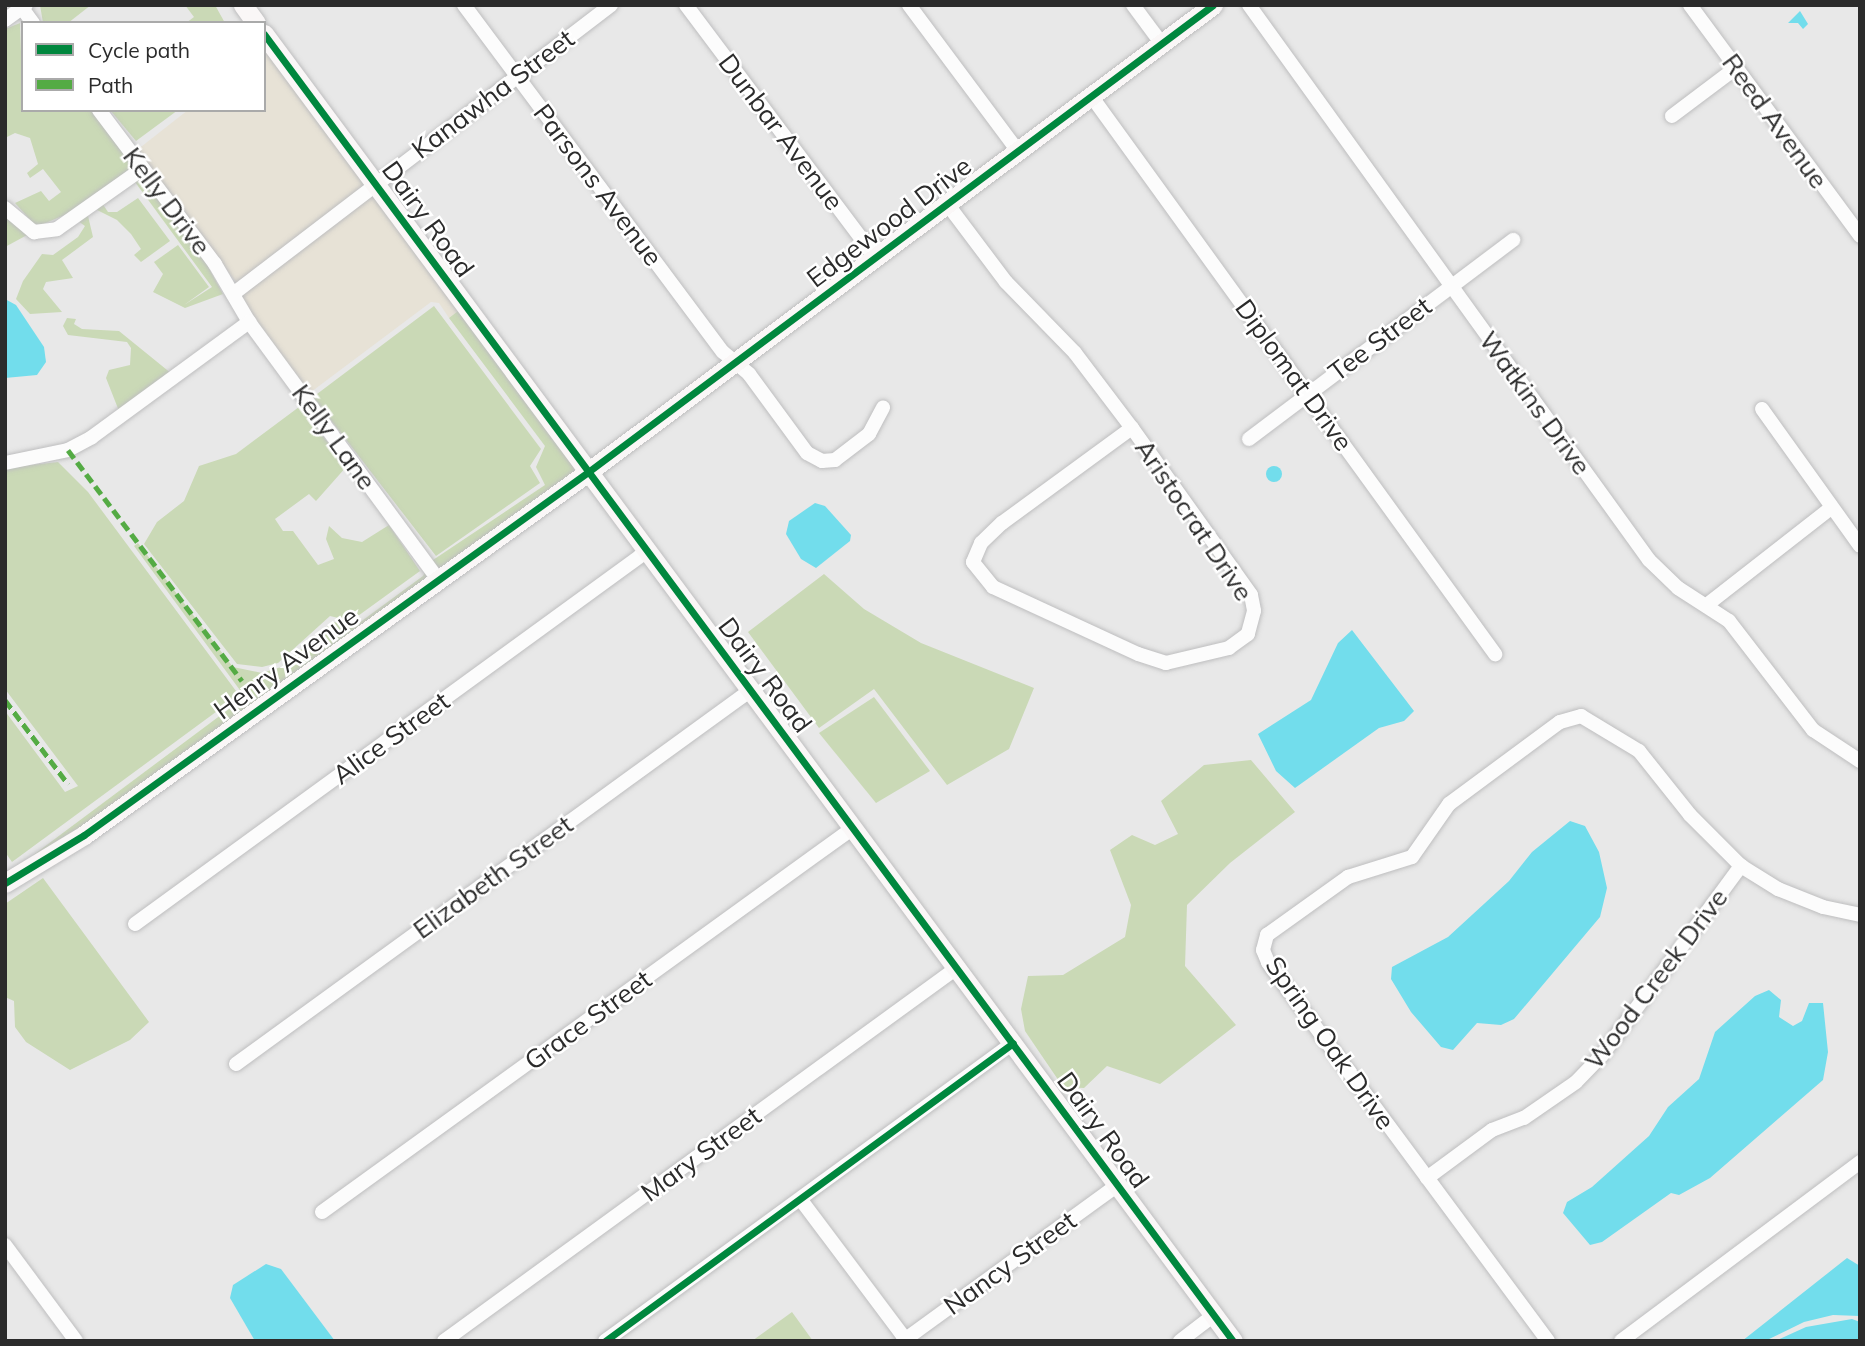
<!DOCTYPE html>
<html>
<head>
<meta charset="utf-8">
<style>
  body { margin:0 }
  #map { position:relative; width:1865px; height:1346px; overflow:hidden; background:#e8e8e8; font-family:Mulish,sans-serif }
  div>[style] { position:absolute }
  .commercial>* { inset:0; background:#e7e2d6 }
  .green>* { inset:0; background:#cad9b6 }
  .water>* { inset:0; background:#72ddec }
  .round { border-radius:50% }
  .roads { filter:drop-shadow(0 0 2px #bebebf) drop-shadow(0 0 2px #bebebf) }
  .street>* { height:14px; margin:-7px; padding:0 7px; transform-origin:7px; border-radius:7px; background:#fcfcfc }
  .secondary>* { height:19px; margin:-9.5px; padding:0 9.5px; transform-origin:9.5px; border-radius:9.5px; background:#faf7f7 }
  .quiet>* { height:5px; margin-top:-2.5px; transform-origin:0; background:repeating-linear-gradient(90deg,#54ab44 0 10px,transparent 0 15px) }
  .cycleway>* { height:7px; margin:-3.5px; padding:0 3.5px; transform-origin:3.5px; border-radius:3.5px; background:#00873e }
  span { translate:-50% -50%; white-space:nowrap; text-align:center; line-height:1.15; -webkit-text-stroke:5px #fff; paint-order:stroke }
  .street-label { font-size:26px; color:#2b2b2b }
  .frame { position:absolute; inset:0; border:7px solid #2b2b2b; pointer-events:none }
  .legend { position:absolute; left:21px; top:21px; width:245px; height:91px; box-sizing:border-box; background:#fff; border:2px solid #aaa; margin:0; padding:9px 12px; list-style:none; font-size:21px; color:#2b2b2b }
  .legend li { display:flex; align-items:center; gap:14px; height:35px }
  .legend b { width:35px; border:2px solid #aaa }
</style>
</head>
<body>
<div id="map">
  <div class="commercial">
    <div style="clip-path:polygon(264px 48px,458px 311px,449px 318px,439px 303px,431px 302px,307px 395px,241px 308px,242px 290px,137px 150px,188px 110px,264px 110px)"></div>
  </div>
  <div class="green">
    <div style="clip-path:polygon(40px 5px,91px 5px,68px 23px,43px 23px)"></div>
    <div style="clip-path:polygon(185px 5px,215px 5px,225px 23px,186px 23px,194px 17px)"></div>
    <div style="clip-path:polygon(20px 23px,23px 110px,92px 110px,133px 166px,74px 211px,41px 225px,34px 224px,15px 203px,41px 191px,49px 201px,61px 192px,43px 169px,30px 178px,27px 173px,38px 164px,30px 138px,15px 133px,5px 138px,5px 29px)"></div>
    <div style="clip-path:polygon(110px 110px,178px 110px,136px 141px)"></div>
    <div style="clip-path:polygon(139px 179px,145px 179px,202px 256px,223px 294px,185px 308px,153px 292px,163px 274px,154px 262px,178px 245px,209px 287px,184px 305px,212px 287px,135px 182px)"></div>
    <div style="clip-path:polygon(138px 198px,170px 241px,141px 262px,134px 255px,141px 249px,131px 234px,117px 220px,97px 210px,102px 203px,108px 212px,117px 212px)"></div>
    <div style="clip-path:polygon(5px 216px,29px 234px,5px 247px)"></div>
    <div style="clip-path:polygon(88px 216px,93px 237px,62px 260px,73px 278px,46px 282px,43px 289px,62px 312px,30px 314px,16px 299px,23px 281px,42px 254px,53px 255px,78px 237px,85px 226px,78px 221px)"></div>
    <div style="clip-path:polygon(434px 306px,541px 449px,530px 466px,540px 483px,436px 556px,313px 397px)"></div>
    <div style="clip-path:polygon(458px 311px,579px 470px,81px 829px,32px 856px,245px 697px,134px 546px,138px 543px,233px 667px,262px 673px,281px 667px,333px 622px,355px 626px,423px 576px,433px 560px,545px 485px,536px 467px,545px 446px,449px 318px)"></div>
    <div style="clip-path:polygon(67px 318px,76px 319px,74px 324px,82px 329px,119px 331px,172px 374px,119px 411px,106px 378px,109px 370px,130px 365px,131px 348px,127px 342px,68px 335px,63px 326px)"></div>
    <div style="clip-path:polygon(299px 407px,347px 466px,316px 501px,309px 494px,275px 519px,283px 531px,293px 531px,318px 565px,334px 559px,326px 539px,329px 526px,342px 538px,362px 542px,389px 525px,420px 571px,351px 621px,330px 616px,278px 663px,262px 667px,237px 664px,144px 544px,157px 522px,184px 501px,199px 466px,236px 454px)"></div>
    <div style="clip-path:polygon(58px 462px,88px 492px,239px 695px,12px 862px,5px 852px,5px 711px,65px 792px,78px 786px,5px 689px,5px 468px)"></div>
    <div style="clip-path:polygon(824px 574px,864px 609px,921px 643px,1034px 688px,1009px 749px,947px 785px,874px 689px,819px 728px,748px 632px)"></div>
    <div style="clip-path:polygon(874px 697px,930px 771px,876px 803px,819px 733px)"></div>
    <div style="clip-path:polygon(1251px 760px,1295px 812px,1230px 863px,1187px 905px,1185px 966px,1236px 1025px,1160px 1084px,1107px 1066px,1084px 1088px,1063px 1087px,1025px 1031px,1021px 1009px,1028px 976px,1063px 975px,1125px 937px,1131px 905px,1110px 850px,1132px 835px,1155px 845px,1178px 834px,1161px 801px,1204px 765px)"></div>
    <div style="clip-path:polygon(43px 878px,149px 1022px,130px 1040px,70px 1070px,26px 1042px,15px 1027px,14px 1001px,5px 997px,5px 904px)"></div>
    <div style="clip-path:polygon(792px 1312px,813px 1341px,752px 1341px)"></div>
  </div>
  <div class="water">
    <div style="clip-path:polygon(1800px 11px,1808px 24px,1803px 29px,1798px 23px,1788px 23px)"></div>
    <div style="clip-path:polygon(5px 299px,16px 305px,44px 347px,46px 362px,37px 375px,5px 378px)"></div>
    <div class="round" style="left:1266px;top:466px;width:16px;height:16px"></div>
    <div style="clip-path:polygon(815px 503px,825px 506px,851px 535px,850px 541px,816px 568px,801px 559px,786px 534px,789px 521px)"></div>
    <div style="clip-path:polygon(1352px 630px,1414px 711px,1404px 721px,1379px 728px,1295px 788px,1276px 771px,1258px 734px,1311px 700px,1338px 643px)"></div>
    <div style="clip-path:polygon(1570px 821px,1585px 826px,1599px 852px,1607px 888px,1600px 917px,1514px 1019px,1501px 1025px,1477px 1023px,1453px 1050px,1441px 1047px,1411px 1012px,1391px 979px,1392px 967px,1448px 937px,1509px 881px,1532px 852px)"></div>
    <div style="clip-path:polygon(1769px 990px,1781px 1000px,1779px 1017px,1793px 1026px,1802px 1021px,1809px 1003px,1823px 1003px,1828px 1052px,1823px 1080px,1710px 1178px,1679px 1195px,1671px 1193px,1602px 1242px,1590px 1245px,1563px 1213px,1567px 1202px,1592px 1187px,1649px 1136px,1668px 1107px,1699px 1079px,1715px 1032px,1755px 996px)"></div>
    <div style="clip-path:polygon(1847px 1258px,1860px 1266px,1860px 1316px,1833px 1315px,1804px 1322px,1765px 1341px,1742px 1341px)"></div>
    <div style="clip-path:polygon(266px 1264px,281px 1269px,335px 1341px,255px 1341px,230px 1298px,233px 1285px)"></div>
    <div style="clip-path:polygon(1852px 1319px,1860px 1322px,1860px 1341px,1775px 1341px,1806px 1327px)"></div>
  </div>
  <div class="roads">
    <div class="street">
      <div style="left:464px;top:5px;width:433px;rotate:53.3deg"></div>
      <div style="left:723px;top:352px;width:34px;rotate:40deg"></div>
      <div style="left:749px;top:374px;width:98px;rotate:53.7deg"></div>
      <div style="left:807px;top:453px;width:17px;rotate:28deg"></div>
      <div style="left:822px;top:461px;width:13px;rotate:-4deg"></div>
      <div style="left:835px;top:460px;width:43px;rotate:-37.4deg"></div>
      <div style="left:869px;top:434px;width:30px;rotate:-62deg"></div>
      <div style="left:686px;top:5px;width:316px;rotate:53.1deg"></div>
      <div style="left:909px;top:5px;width:182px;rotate:53.3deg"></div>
      <div style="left:1133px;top:5px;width:49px;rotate:53.4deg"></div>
      <div style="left:1249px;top:5px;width:684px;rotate:54.22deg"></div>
      <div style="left:1649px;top:560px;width:40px;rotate:44deg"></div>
      <div style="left:1678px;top:588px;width:61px;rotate:32.9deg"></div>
      <div style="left:1729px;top:621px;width:138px;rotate:52.4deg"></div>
      <div style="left:1813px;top:730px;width:56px;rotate:33.4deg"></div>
      <div style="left:1690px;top:5px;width:287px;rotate:53.6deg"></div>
      <div style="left:22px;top:8px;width:19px;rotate:54deg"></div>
      <div style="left:5px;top:20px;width:26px;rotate:-36deg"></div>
      <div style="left:1092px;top:97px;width:688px;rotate:54.11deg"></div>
      <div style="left:99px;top:110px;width:193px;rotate:53deg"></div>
      <div style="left:215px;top:264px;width:67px;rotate:59.6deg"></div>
      <div style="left:249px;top:322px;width:319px;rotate:53.7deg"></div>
      <div style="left:1672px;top:116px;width:80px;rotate:-36.9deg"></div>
      <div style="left:948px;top:205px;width:96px;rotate:53deg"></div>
      <div style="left:1006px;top:282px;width:99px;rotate:45.8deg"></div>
      <div style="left:1075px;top:353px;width:94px;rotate:52.8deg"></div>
      <div style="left:1132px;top:428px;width:205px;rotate:54.5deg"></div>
      <div style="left:1251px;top:595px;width:16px;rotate:79deg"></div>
      <div style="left:1254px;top:611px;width:24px;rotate:105deg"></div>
      <div style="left:1248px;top:634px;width:24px;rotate:144deg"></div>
      <div style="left:1229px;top:648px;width:65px;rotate:166.6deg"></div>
      <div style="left:1166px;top:663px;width:29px;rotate:-162deg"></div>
      <div style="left:1138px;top:654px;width:160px;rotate:-155.2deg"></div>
      <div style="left:993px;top:587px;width:32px;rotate:-129deg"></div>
      <div style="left:973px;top:562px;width:21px;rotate:-67deg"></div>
      <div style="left:981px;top:543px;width:29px;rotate:-44deg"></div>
      <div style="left:1002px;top:523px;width:161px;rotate:-36.2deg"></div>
      <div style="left:5px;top:208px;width:38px;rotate:40deg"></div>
      <div style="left:34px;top:232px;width:23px;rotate:-7deg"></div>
      <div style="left:57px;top:229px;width:104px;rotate:-35.2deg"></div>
      <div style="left:233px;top:294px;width:476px;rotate:-37.4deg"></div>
      <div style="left:1762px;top:409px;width:168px;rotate:54.4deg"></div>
      <div style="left:1249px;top:439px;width:331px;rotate:-37deg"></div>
      <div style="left:5px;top:463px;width:64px;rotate:-11.7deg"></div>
      <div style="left:68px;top:450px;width:27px;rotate:-28deg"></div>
      <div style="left:92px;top:437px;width:195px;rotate:-36.2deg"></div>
      <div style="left:1708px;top:604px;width:156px;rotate:-38deg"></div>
      <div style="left:135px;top:924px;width:633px;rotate:-36.07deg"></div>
      <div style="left:236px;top:1064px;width:636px;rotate:-35.99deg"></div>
      <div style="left:1427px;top:1178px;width:81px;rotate:-36.4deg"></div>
      <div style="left:1492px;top:1130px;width:34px;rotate:-21deg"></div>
      <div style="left:1524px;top:1118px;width:63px;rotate:-34.7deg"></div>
      <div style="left:1576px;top:1082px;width:37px;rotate:-46deg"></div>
      <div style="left:1602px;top:1055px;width:235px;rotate:-53.7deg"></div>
      <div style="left:801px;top:1200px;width:176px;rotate:53.1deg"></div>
      <div style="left:322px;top:1212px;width:655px;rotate:-35.87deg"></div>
      <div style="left:5px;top:1245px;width:119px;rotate:53.5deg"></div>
      <div style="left:444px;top:1341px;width:636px;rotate:-36.04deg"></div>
      <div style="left:605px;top:1341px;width:505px;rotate:-36.14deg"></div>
      <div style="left:903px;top:1341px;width:266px;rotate:-36deg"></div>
      <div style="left:1180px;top:1341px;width:43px;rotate:-37.4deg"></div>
      <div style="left:1548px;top:1341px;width:471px;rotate:-126.5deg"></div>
      <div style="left:1268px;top:962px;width:13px;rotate:-113deg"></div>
      <div style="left:1263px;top:950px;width:16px;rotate:-75deg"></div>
      <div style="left:1267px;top:935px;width:100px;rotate:-35.6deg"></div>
      <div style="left:1348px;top:877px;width:67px;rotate:-17.4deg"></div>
      <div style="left:1412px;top:857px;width:65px;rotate:-55.1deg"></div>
      <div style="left:1449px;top:804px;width:138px;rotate:-36.5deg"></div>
      <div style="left:1560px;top:722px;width:22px;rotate:-16deg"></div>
      <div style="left:1581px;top:716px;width:68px;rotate:31.1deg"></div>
      <div style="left:1639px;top:751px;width:82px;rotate:51.4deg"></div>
      <div style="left:1690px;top:815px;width:72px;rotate:45deg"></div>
      <div style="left:1741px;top:866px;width:44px;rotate:31.9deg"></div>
      <div style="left:1778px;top:889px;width:48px;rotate:21.8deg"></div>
      <div style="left:1823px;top:907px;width:38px;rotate:12deg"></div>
      <div style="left:1621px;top:1341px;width:299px;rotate:-36.8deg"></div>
    </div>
    <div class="secondary">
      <div style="left:243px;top:5px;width:22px;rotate:54deg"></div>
      <div style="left:264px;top:34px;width:1627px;rotate:53.45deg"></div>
      <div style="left:5px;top:883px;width:92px;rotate:-31.3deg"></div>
      <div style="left:84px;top:835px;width:621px;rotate:-35.76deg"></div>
      <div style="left:588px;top:472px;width:780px;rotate:-36.77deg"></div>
    </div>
  </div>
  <div class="quiet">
    <div style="left:68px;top:450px;width:289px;rotate:53deg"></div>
    <div style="left:5px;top:700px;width:105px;rotate:53.1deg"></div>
  </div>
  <div class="cycleway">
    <div style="left:264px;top:34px;width:1627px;rotate:53.45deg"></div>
    <div style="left:5px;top:883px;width:92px;rotate:-31.3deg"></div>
    <div style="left:84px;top:835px;width:621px;rotate:-35.76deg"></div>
    <div style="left:588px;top:472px;width:780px;rotate:-36.77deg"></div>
    <div style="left:605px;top:1341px;width:505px;rotate:-36.14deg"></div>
  </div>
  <div class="street-label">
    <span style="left:493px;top:94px;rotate:-37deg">Kanawha Street</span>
    <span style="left:1775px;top:121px;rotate:54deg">Reed Avenue</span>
    <span style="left:781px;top:132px;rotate:53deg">Dunbar Avenue</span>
    <span style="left:598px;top:185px;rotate:53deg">Parsons Avenue</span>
    <span style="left:167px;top:201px;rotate:53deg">Kelly Drive</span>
    <span style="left:428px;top:219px;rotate:54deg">Dairy Road</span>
    <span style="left:889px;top:222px;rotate:-37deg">Edgewood Drive</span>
    <span style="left:1380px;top:339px;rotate:-37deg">Tee Street</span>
    <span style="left:1294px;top:375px;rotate:54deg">Diplomat Drive</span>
    <span style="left:1535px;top:403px;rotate:54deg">Watkins Drive</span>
    <span style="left:334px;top:437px;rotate:54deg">Kelly Lane</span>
    <span style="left:1194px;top:520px;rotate:56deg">Aristocrat Drive</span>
    <span style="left:286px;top:663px;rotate:-36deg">Henry Avenue</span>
    <span style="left:765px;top:675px;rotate:53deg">Dairy Road</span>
    <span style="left:391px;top:738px;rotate:-36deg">Alice Street</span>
    <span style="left:493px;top:877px;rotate:-36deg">Elizabeth Street</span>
    <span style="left:1656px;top:979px;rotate:-53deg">Wood Creek Drive</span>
    <span style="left:588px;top:1020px;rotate:-36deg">Grace Street</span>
    <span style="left:1330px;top:1043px;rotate:55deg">Spring Oak Drive</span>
    <span style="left:1103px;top:1130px;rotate:54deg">Dairy Road</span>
    <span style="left:701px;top:1154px;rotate:-36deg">Mary Street</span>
    <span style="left:1010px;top:1263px;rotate:-36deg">Nancy Street</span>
  </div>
  <div class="frame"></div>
  <ul class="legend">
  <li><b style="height:9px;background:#00873e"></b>Cycle path</li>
  <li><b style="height:9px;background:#54ab44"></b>Path</li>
  </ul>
</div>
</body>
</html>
